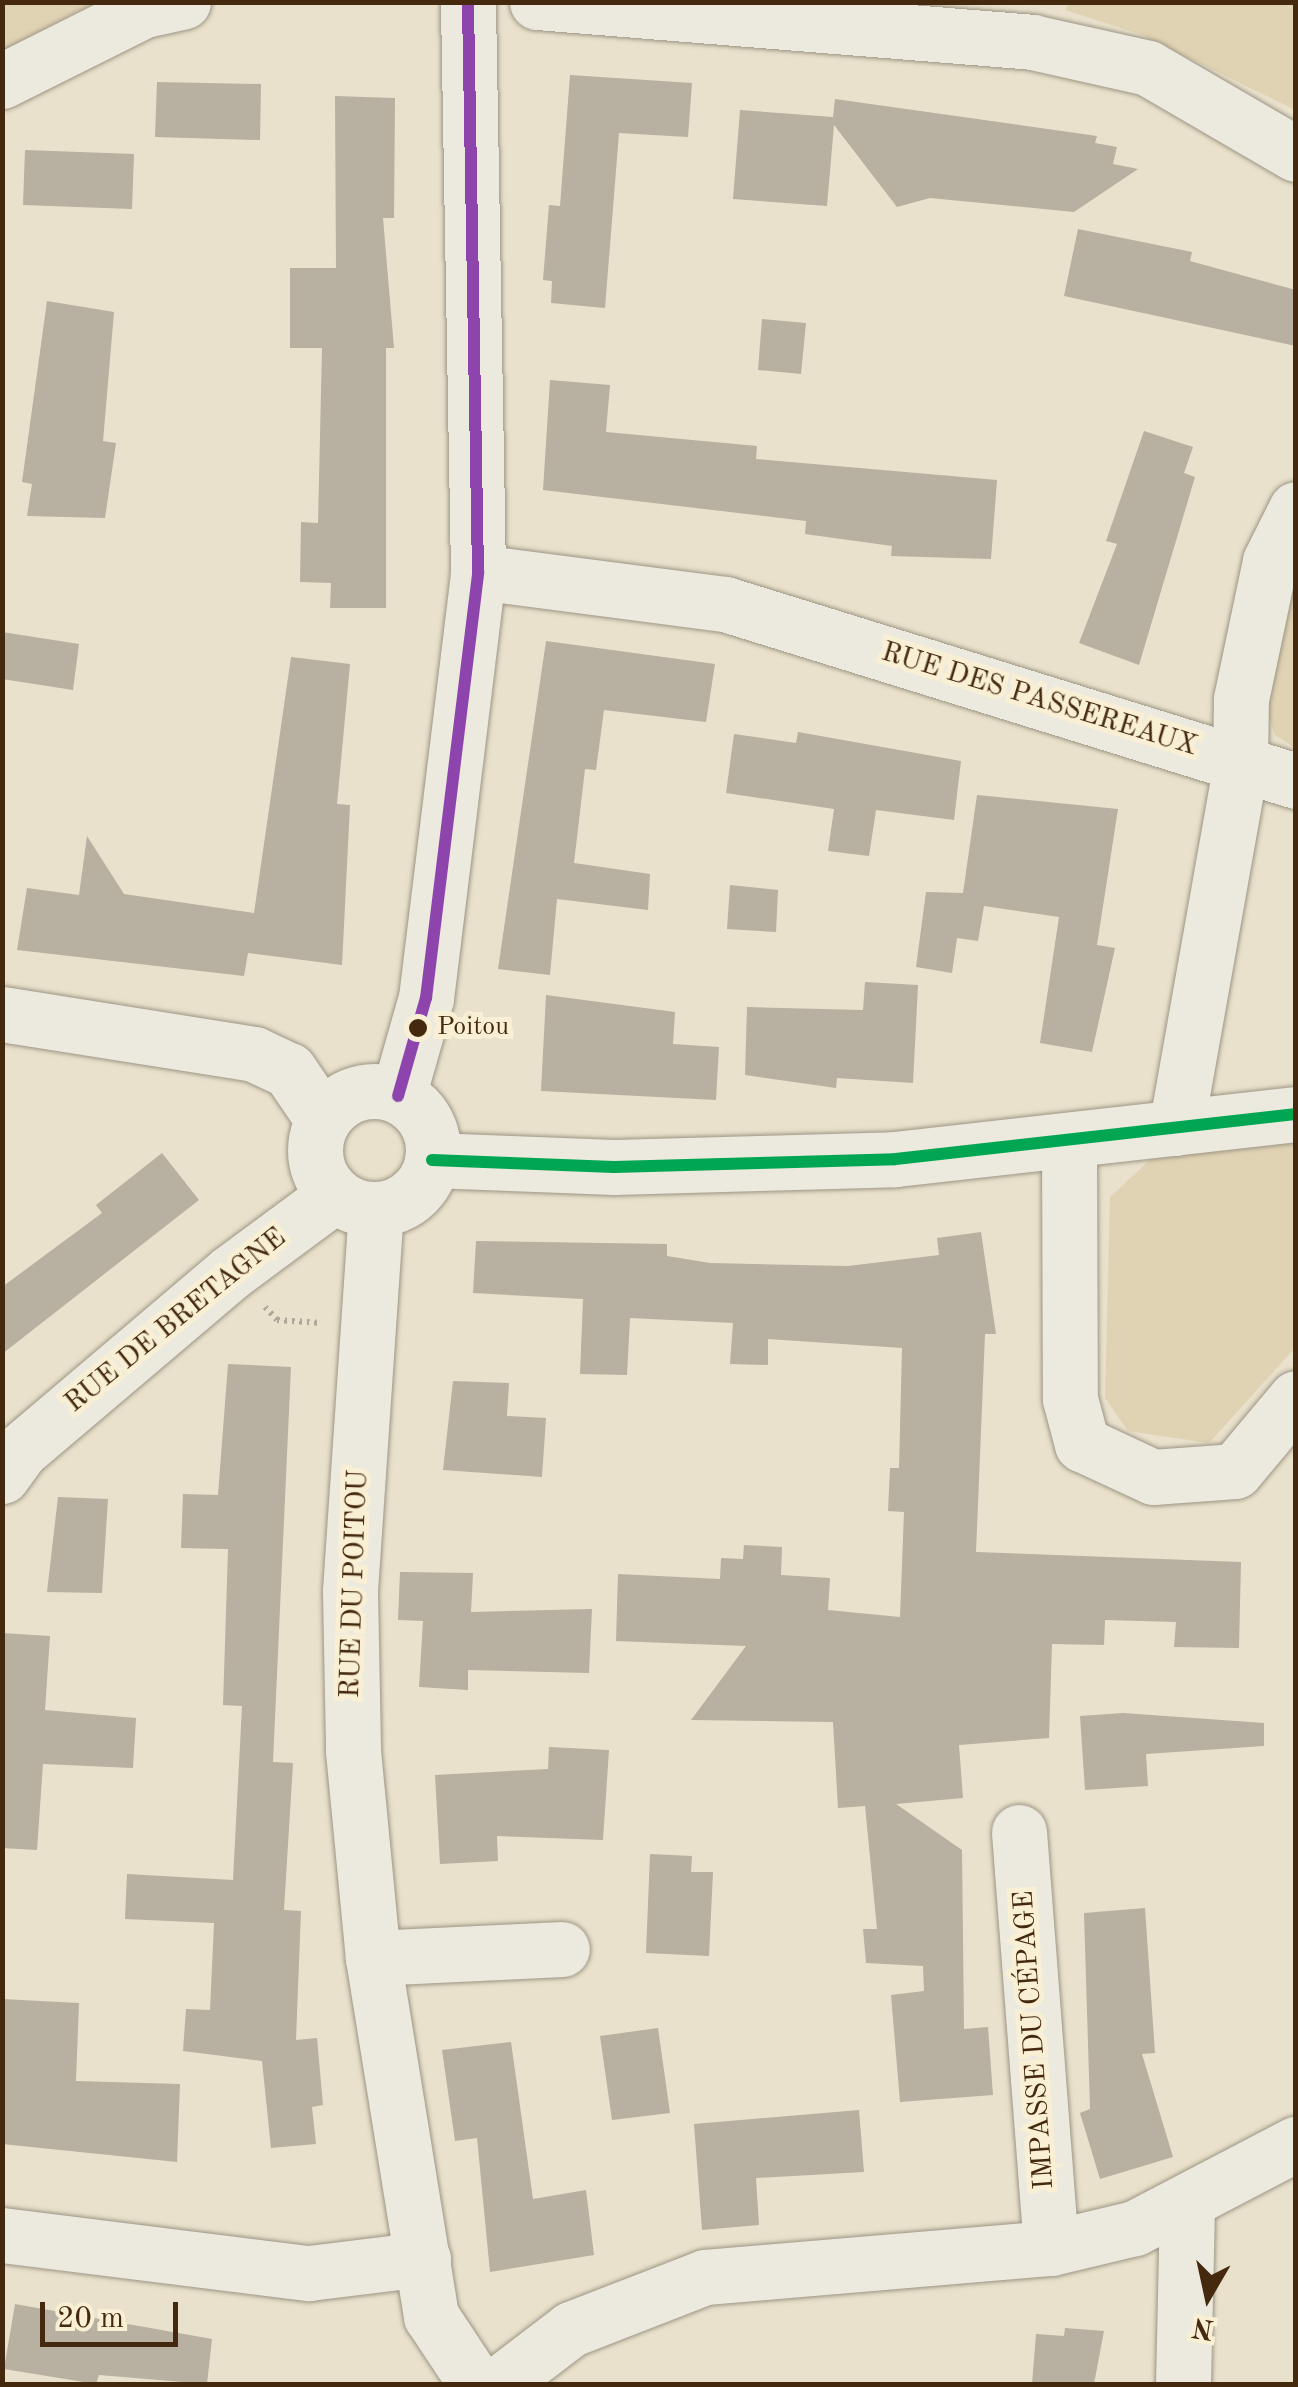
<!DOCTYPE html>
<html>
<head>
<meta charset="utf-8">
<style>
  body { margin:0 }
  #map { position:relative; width:1298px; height:2387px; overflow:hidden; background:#e9e1cb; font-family:"Old Standard TT",serif }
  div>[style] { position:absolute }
  .green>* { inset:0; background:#e0d3b3 }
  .building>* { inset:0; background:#b8b0a0 }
  .path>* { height:6px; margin-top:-3px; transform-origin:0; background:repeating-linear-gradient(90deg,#aea79c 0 2.5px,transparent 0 7.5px) }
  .roads { filter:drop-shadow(0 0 2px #9d9585) drop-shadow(0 0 2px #9d9585) }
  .minor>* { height:55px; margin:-27.5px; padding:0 27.5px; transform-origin:27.5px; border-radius:27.5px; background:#ece9de }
  .minor>.ring { margin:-27.5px; padding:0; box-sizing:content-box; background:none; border:55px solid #ece9de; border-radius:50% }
  .bus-1>* { height:12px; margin:-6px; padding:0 6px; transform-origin:6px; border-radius:6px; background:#8e44ad }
  .bus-2>* { height:12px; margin:-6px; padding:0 6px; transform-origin:6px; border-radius:6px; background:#00a651 }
  .dots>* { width:28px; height:28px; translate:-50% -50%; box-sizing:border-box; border:5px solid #f9efd5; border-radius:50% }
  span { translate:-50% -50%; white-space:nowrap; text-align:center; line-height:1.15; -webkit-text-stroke:10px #f9efd5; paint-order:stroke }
  .bus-label { font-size:26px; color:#44290f }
  .left { translate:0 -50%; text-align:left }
  .street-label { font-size:28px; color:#44290f }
  .frame { position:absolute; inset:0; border:5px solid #44290f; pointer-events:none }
  .north { position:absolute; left:1158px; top:2247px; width:100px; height:100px; -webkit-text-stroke:8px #f9efd5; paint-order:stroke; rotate:189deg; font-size:28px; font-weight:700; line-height:40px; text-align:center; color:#44290f }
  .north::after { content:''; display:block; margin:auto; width:35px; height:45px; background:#44290f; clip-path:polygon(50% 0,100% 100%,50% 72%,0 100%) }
  .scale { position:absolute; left:40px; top:2302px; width:138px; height:45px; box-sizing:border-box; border:5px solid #44290f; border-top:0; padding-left:12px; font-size:30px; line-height:35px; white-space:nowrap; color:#44290f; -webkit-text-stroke:8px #f9efd5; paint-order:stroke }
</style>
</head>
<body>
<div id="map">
  <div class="green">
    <div style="clip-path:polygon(3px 2px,94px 2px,94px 3px,3px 50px)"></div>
    <div style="clip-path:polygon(1069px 2px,1295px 3px,1295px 110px,1142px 35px,1065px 10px)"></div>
    <div style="clip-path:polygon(1295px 560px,1295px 748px,1275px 735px,1267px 710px)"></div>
    <div style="clip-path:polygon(1295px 1142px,1295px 1348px,1209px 1443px,1128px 1431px,1105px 1398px,1110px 1197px,1153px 1157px)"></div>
  </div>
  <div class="building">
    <div style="clip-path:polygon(570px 75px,692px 83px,688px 137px,619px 133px,605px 308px,551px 303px,552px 281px,543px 280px,549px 205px,560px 206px)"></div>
    <div style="clip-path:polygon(157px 82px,261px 84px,260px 140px,155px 137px)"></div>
    <div style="clip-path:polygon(335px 96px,395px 98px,394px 218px,383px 218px,394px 348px,386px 348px,386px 608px,330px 608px,331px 583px,300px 582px,301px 522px,318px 523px,322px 348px,290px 348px,290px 268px,336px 268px)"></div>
    <div style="clip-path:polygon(835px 99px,1097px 136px,1095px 143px,1117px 147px,1113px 164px,1138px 169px,1074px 212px,930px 198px,897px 207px,834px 125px,827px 206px,733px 199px,740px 110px,833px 117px)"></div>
    <div style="clip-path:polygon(25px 150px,134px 154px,132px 209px,23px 205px)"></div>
    <div style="clip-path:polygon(1078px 229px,1192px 252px,1190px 261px,1296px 290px,1296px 346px,1064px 296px)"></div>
    <div style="clip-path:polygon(47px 301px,114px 312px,103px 441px,116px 443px,105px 518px,27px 516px,32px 484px,22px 482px)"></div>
    <div style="clip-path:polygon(762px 319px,806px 323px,801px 374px,758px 370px)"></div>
    <div style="clip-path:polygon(550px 380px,610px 385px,606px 432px,757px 446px,756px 459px,997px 480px,991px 559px,891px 556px,892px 546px,805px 534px,806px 521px,543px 490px)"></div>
    <div style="clip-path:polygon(1144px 431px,1193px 447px,1184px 473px,1195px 477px,1139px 665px,1079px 643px,1117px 544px,1106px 541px)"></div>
    <div style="clip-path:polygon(2px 632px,79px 644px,73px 690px,2px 679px)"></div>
    <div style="clip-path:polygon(546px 641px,715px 664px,706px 722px,604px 710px,596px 770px,585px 769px,574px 863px,650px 874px,648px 910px,557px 899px,550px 975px,498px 969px)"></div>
    <div style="clip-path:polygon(291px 657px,350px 664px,337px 804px,350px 805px,342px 965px,248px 953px,244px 976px,17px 950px,27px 888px,79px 895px,87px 836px,124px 894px,254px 913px)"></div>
    <div style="clip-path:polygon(798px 732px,961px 761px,954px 820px,876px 810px,869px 856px,828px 851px,834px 809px,726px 793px,734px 734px,796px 743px)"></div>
    <div style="clip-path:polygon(977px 795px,1118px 809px,1097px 945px,1115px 948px,1092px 1052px,1040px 1043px,1059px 917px,984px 906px,978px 941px,957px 938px,952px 973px,916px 967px,926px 892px,963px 893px)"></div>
    <div style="clip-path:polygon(730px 885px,778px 890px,776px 932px,727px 929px)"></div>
    <div style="clip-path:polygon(865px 982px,918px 985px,913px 1083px,837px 1078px,836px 1088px,745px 1075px,747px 1007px,863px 1010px)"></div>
    <div style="clip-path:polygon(546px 995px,675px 1012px,673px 1044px,719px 1047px,716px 1100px,541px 1091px)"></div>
    <div style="clip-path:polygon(162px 1153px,199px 1200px,2px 1354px,2px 1287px,102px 1213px,96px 1205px)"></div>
    <div style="clip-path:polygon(981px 1232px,996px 1334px,985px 1334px,976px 1552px,1241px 1562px,1239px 1648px,1174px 1647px,1176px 1622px,1105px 1620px,1104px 1645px,1052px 1644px,1049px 1738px,959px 1745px,963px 1798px,896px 1804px,962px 1850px,964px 2029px,988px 2027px,993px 2095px,900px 2102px,891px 1995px,924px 1991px,923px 1966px,866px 1963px,863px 1929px,877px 1929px,865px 1806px,838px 1808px,833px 1722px,691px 1720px,746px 1646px,616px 1641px,618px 1574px,720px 1579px,721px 1558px,743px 1559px,744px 1545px,782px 1547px,781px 1575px,830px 1578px,828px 1610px,900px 1617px,904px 1512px,888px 1511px,890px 1468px,899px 1468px,902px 1348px,768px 1339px,768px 1365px,730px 1364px,733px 1323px,630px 1318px,627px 1375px,580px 1374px,583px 1299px,473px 1293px,476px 1241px,667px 1244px,667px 1256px,710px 1263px,848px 1266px,939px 1255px,937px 1238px)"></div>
    <div style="clip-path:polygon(228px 1364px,291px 1367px,273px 1762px,293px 1763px,284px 1910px,301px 1911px,296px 2040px,317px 2038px,323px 2105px,312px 2107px,316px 2144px,271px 2148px,262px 2061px,183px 2051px,186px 2009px,210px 2010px,214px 1923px,125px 1919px,127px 1874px,233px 1880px,242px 1706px,223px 1705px,228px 1549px,181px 1548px,183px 1494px,218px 1495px)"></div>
    <div style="clip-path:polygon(453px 1381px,509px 1383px,507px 1416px,546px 1418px,542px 1477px,443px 1470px)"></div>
    <div style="clip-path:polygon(58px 1497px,108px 1499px,102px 1593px,47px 1592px)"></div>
    <div style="clip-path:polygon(400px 1572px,473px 1573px,471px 1612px,592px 1609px,589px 1673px,468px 1670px,468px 1690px,419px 1687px,423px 1621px,398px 1620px)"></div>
    <div style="clip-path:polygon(2px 1633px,50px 1636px,45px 1710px,136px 1718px,133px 1768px,43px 1764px,37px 1850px,2px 1848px)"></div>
    <div style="clip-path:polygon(1123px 1713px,1264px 1723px,1264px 1746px,1146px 1754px,1148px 1786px,1085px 1790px,1080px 1716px)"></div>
    <div style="clip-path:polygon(549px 1747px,609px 1750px,603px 1840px,497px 1836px,498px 1861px,440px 1864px,435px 1775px,548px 1769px)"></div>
    <div style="clip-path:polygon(650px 1854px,692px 1856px,691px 1872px,713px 1872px,709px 1956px,646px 1953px)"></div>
    <div style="clip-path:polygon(1145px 1908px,1155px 2053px,1142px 2054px,1173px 2157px,1100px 2179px,1080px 2113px,1090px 2109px,1084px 1913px)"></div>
    <div style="clip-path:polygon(2px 1999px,79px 2003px,76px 2081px,180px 2084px,177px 2162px,2px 2144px)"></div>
    <div style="clip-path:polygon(658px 2028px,670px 2113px,612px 2120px,600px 2036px)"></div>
    <div style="clip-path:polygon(511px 2042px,533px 2199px,586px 2190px,594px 2255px,490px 2272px,477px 2138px,455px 2141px,442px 2050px)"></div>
    <div style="clip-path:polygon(859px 2110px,864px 2172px,756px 2178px,759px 2225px,702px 2230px,694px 2124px)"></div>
    <div style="clip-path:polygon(15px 2304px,212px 2339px,207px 2384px,99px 2375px,96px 2384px,4px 2369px)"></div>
    <div style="clip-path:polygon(1065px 2328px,1104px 2331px,1094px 2384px,1032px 2384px,1036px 2334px,1064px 2336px)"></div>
  </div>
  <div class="path">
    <div style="left:265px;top:1307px;width:18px;rotate:47deg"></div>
    <div style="left:277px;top:1320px;width:45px;rotate:3.8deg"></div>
  </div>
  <div class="roads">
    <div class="minor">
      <div style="left:537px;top:2px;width:497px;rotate:4.6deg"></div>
      <div style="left:1032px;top:42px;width:119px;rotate:12.6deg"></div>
      <div style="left:1148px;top:68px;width:171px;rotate:30.2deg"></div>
      <div style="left:2px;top:81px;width:159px;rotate:-26.6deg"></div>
      <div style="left:144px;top:10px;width:40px;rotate:-12deg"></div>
      <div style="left:478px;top:572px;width:249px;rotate:7.4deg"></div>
      <div style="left:725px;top:604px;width:598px;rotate:17.22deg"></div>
      <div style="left:2px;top:1014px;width:255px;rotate:9deg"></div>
      <div style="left:254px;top:1054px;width:38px;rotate:25deg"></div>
      <div style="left:289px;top:1070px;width:60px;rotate:55.8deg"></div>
      <div class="ring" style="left:315px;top:1091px;width:63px;height:63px"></div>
      <div style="left:398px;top:1096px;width:102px;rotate:-74.1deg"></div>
      <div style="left:426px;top:998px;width:429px;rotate:-83deg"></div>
      <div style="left:478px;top:572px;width:570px;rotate:-91.01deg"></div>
      <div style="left:1176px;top:1128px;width:367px;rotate:-79.9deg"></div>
      <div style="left:1240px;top:767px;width:68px;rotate:-89.2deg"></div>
      <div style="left:1241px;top:699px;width:141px;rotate:-78.1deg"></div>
      <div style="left:1270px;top:561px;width:58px;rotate:-63.4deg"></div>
      <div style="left:1069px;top:1143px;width:256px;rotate:89.8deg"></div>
      <div style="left:1070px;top:1399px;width:47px;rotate:75.1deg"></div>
      <div style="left:1082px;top:1444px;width:78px;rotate:24.9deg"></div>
      <div style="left:1153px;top:1477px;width:82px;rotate:-4.2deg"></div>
      <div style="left:1235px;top:1471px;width:95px;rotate:-50.1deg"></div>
      <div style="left:432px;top:1160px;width:182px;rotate:2.2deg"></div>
      <div style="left:614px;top:1167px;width:281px;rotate:-1.6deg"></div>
      <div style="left:895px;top:1159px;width:404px;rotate:-6.4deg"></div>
      <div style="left:376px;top:1209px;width:383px;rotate:93.9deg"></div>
      <div style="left:350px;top:1591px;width:160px;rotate:88.9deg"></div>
      <div style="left:353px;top:1751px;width:208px;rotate:84.5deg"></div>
      <div style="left:373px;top:1958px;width:363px;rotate:80.8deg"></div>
      <div style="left:431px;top:2316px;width:82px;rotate:56.5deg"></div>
      <div style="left:2px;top:1476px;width:31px;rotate:-54deg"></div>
      <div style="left:20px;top:1451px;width:277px;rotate:-40.3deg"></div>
      <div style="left:231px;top:1272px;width:129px;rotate:-36.5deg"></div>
      <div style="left:1019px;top:1832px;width:417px;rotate:85.6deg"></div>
      <div style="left:373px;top:1958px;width:189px;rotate:-2.7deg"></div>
      <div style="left:2px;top:2235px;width:309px;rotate:7.1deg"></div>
      <div style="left:309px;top:2273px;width:115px;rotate:-7deg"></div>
      <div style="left:499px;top:2384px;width:91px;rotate:-37.4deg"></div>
      <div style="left:571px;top:2329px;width:144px;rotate:-21.2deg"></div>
      <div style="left:705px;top:2277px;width:347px;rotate:-4.8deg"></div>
      <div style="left:1051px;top:2248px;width:86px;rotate:-13.4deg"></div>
      <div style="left:1135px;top:2228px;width:182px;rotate:-27.6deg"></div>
      <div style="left:1183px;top:2384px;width:180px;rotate:-88.7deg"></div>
    </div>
  </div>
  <div class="bus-1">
    <div style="left:398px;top:1096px;width:102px;rotate:-74.1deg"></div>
    <div style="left:426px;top:998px;width:429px;rotate:-83deg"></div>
    <div style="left:478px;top:572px;width:570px;rotate:-91.01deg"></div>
  </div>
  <div class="bus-2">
    <div style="left:432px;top:1160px;width:182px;rotate:2.2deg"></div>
    <div style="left:614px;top:1167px;width:281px;rotate:-1.6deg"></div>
    <div style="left:895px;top:1159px;width:404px;rotate:-6.4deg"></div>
  </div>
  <div class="dots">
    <div style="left:418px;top:1028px;background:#44290f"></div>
  </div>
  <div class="bus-label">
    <span class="left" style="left:437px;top:1028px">Poitou</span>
  </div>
  <div class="street-label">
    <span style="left:1039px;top:700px;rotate:17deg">RUE DES PASSEREAUX</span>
    <span style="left:176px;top:1321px;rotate:-39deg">RUE DE BRETAGNE</span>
    <span style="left:355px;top:1584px;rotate:-88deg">RUE DU POITOU</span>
    <span style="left:1035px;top:2040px;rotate:-94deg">IMPASSE DU CÉPAGE</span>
  </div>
  <div class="frame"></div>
  <div class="north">N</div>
  <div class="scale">20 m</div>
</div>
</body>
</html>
